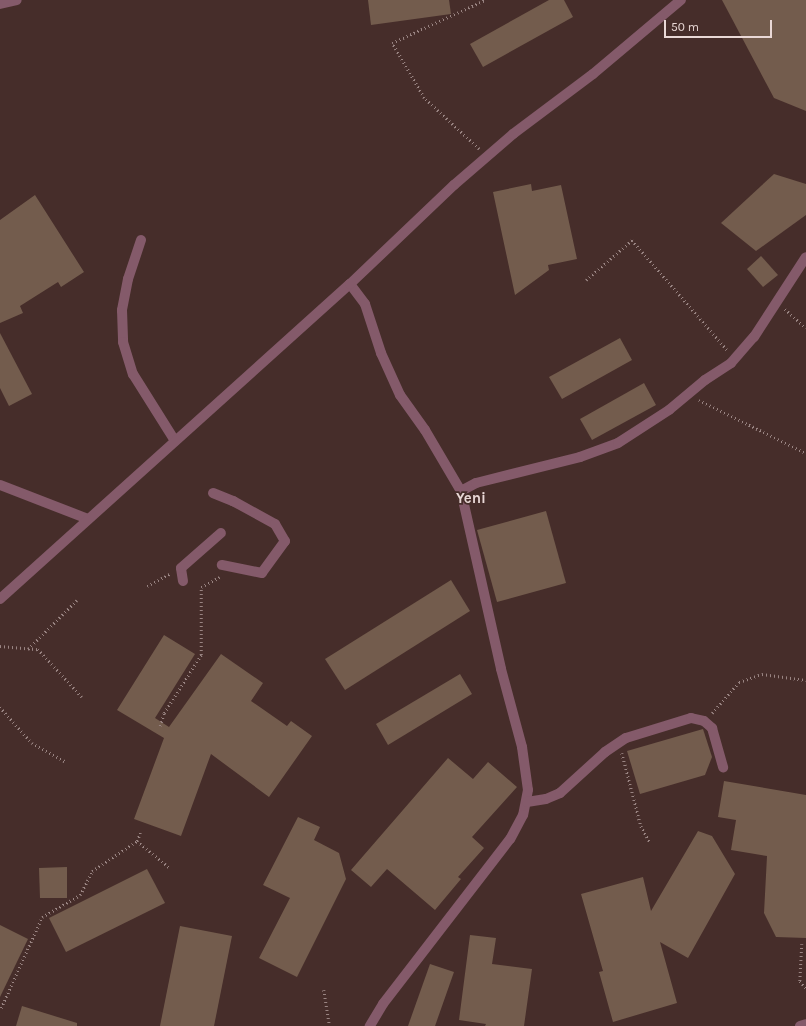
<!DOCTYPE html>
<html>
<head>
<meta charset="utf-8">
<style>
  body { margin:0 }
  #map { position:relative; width:806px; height:1026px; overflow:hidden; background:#462d2a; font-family:Karla,sans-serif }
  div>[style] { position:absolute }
  .building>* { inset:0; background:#735c4d }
  .path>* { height:2.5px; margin-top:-1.25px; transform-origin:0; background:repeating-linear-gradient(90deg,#998482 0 1px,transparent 0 4px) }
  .minor>* { height:10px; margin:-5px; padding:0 5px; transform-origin:5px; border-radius:5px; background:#845a6a }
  span { translate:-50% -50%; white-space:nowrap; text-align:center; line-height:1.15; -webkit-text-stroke:3.5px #462d2a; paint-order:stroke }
  .district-label { font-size:15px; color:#e9d8d6; font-weight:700 }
  .scale { position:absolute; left:664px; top:20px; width:108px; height:18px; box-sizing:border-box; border:2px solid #e9d8d6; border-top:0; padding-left:5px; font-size:12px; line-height:14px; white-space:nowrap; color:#e9d8d6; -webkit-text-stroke:3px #462d2a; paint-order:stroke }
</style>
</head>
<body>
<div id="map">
  <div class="building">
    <div style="clip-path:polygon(368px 0,449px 0,451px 14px,371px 25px)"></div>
    <div style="clip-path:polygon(549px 0,564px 0,573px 17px,483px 67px,470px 44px)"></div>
    <div style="clip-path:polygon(722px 0,806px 0,806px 111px,774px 98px)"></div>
    <div style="clip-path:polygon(774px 174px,806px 184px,806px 215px,756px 251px,721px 223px)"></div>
    <div style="clip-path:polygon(531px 184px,532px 191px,561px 185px,577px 259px,548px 265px,549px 270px,515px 295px,493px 192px)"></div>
    <div style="clip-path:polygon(35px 195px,84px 272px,61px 287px,58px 282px,20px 306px,23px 313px,0 323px,0 220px)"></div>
    <div style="clip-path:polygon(761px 256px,778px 275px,763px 287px,747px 269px)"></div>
    <div style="clip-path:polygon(0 333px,32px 394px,9px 406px,0 388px)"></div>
    <div style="clip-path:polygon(620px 338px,632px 360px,562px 399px,549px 377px)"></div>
    <div style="clip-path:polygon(644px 383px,656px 405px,592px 440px,580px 419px)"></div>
    <div style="clip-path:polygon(546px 511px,566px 583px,497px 602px,477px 530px)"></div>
    <div style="clip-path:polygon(451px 580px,470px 611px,345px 690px,325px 659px)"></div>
    <div style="clip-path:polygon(164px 635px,195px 654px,155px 718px,169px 727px,221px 654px,263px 683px,251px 701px,287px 726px,291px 721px,312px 736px,269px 797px,211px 754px,181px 836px,134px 819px,164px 738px,117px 710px)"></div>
    <div style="clip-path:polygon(460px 674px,472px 694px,388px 745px,376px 724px)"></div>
    <div style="clip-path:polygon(703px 729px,712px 757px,705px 775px,640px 794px,627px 751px)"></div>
    <div style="clip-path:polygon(448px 758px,473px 779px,488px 762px,517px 787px,472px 837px,484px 848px,458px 877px,461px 879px,435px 910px,387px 869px,371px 887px,351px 870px)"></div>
    <div style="clip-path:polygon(724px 781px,806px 795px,806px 938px,776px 937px,764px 913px,767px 856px,731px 850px,736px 820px,718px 817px)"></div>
    <div style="clip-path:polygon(298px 817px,320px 827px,314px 840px,339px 853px,346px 879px,297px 977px,259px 958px,290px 898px,263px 885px)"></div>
    <div style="clip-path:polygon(698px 831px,712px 836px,735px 874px,688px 958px,660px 942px,677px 1003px,613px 1022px,599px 972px,603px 971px,581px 894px,643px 877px,651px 911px)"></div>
    <div style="clip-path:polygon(67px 867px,67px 898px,40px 898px,39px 868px)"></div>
    <div style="clip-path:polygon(147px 869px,165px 903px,66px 952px,49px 918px)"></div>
    <div style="clip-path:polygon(0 925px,28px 939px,0 997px)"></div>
    <div style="clip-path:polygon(180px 926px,232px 936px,214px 1026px,160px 1026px)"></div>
    <div style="clip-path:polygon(470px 935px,496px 938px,492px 964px,532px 969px,524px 1026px,485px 1026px,486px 1024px,459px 1020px)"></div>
    <div style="clip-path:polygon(430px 964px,454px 972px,435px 1026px,408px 1026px)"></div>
    <div style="clip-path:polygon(22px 1006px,77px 1023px,77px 1026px,16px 1026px)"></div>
  </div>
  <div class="path">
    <div style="left:479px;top:149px;width:75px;rotate:-137.2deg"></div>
    <div style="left:424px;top:98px;width:64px;rotate:-120.2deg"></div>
    <div style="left:392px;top:43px;width:102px;rotate:-24.8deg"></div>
    <div style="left:586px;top:280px;width:61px;rotate:-41deg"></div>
    <div style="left:632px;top:240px;width:147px;rotate:49.1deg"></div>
    <div style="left:785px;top:309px;width:28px;rotate:42deg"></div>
    <div style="left:699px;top:400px;width:119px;rotate:26.4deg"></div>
    <div style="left:147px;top:586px;width:27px;rotate:-28deg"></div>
    <div style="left:0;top:646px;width:38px;rotate:5deg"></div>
    <div style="left:38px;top:649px;width:65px;rotate:47.5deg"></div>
    <div style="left:28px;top:649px;width:69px;rotate:-45deg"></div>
    <div style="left:0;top:707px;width:48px;rotate:48.4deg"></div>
    <div style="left:32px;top:743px;width:38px;rotate:29deg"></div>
    <div style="left:712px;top:713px;width:41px;rotate:-48.9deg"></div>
    <div style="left:739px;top:682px;width:24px;rotate:-19deg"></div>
    <div style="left:762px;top:674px;width:44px;rotate:7.8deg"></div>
    <div style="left:160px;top:726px;width:14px;rotate:-73deg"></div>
    <div style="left:164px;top:713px;width:69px;rotate:-57.5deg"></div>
    <div style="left:201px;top:655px;width:68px;rotate:-90deg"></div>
    <div style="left:201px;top:587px;width:21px;rotate:-28deg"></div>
    <div style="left:622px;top:753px;width:75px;rotate:75.4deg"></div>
    <div style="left:641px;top:826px;width:18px;rotate:61deg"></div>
    <div style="left:137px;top:841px;width:43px;rotate:39.3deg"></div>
    <div style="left:802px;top:944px;width:37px;rotate:93deg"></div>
    <div style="left:800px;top:981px;width:9px;rotate:49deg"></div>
    <div style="left:324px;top:990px;width:36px;rotate:81deg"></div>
    <div style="left:1px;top:1008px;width:100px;rotate:-65.7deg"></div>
    <div style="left:42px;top:917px;width:44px;rotate:-30.1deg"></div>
    <div style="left:80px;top:895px;width:27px;rotate:-63deg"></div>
    <div style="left:92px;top:871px;width:54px;rotate:-33.7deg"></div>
    <div style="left:137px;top:841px;width:9px;rotate:-69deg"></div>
  </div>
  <div class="minor">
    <div style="left:0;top:4px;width:17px;rotate:-13deg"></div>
    <div style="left:141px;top:240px;width:41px;rotate:108.4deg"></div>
    <div style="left:128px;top:279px;width:32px;rotate:101deg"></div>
    <div style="left:122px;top:310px;width:32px;rotate:88deg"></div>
    <div style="left:123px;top:342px;width:34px;rotate:73deg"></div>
    <div style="left:133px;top:374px;width:79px;rotate:57.9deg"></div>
    <div style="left:350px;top:284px;width:25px;rotate:53deg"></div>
    <div style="left:365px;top:304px;width:52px;rotate:71.9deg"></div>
    <div style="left:381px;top:353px;width:46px;rotate:65.7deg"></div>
    <div style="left:400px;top:395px;width:43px;rotate:54.5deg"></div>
    <div style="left:425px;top:430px;width:71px;rotate:59.5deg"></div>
    <div style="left:461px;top:491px;width:182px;rotate:77.3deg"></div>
    <div style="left:501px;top:669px;width:81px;rotate:74.9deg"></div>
    <div style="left:522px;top:747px;width:43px;rotate:82.1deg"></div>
    <div style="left:528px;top:790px;width:25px;rotate:101deg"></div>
    <div style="left:523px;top:815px;width:27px;rotate:118deg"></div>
    <div style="left:510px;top:839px;width:208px;rotate:127.6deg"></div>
    <div style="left:383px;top:1004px;width:26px;rotate:121deg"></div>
    <div style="left:0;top:485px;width:94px;rotate:21.1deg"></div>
    <div style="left:461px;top:491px;width:17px;rotate:-28deg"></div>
    <div style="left:476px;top:483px;width:107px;rotate:-14deg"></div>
    <div style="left:580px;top:457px;width:40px;rotate:-20.2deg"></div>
    <div style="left:618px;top:443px;width:61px;rotate:-32.9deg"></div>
    <div style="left:669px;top:410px;width:47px;rotate:-39.8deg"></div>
    <div style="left:705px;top:380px;width:31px;rotate:-33deg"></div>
    <div style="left:731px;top:363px;width:35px;rotate:-49deg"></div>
    <div style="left:754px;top:337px;width:95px;rotate:-57deg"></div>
    <div style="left:213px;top:493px;width:22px;rotate:22deg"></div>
    <div style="left:233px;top:501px;width:48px;rotate:28.7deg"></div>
    <div style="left:275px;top:524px;width:20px;rotate:60deg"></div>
    <div style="left:285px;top:541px;width:39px;rotate:126deg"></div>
    <div style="left:262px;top:573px;width:41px;rotate:-168.7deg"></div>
    <div style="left:183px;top:581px;width:13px;rotate:-99deg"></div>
    <div style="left:181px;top:568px;width:53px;rotate:-41.2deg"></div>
    <div style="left:0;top:599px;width:471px;rotate:-42deg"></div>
    <div style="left:350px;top:284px;width:144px;rotate:-43.6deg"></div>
    <div style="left:454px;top:185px;width:78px;rotate:-40.8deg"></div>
    <div style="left:513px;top:134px;width:100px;rotate:-36.9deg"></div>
    <div style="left:593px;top:74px;width:115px;rotate:-40.1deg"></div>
    <div style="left:527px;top:802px;width:19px;rotate:-9deg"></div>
    <div style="left:546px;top:799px;width:15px;rotate:-23deg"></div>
    <div style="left:560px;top:793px;width:61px;rotate:-42.3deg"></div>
    <div style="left:605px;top:752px;width:25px;rotate:-34deg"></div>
    <div style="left:626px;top:738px;width:68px;rotate:-17.1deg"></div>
    <div style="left:691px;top:718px;width:13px;rotate:13deg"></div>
    <div style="left:704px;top:721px;width:11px;rotate:41deg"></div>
    <div style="left:712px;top:728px;width:41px;rotate:74.2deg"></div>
    <div style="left:800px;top:1026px;width:6px;rotate:-18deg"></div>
  </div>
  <div class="district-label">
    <span style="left:471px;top:499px">Yeni</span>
  </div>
  <div class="scale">50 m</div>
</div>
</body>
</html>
